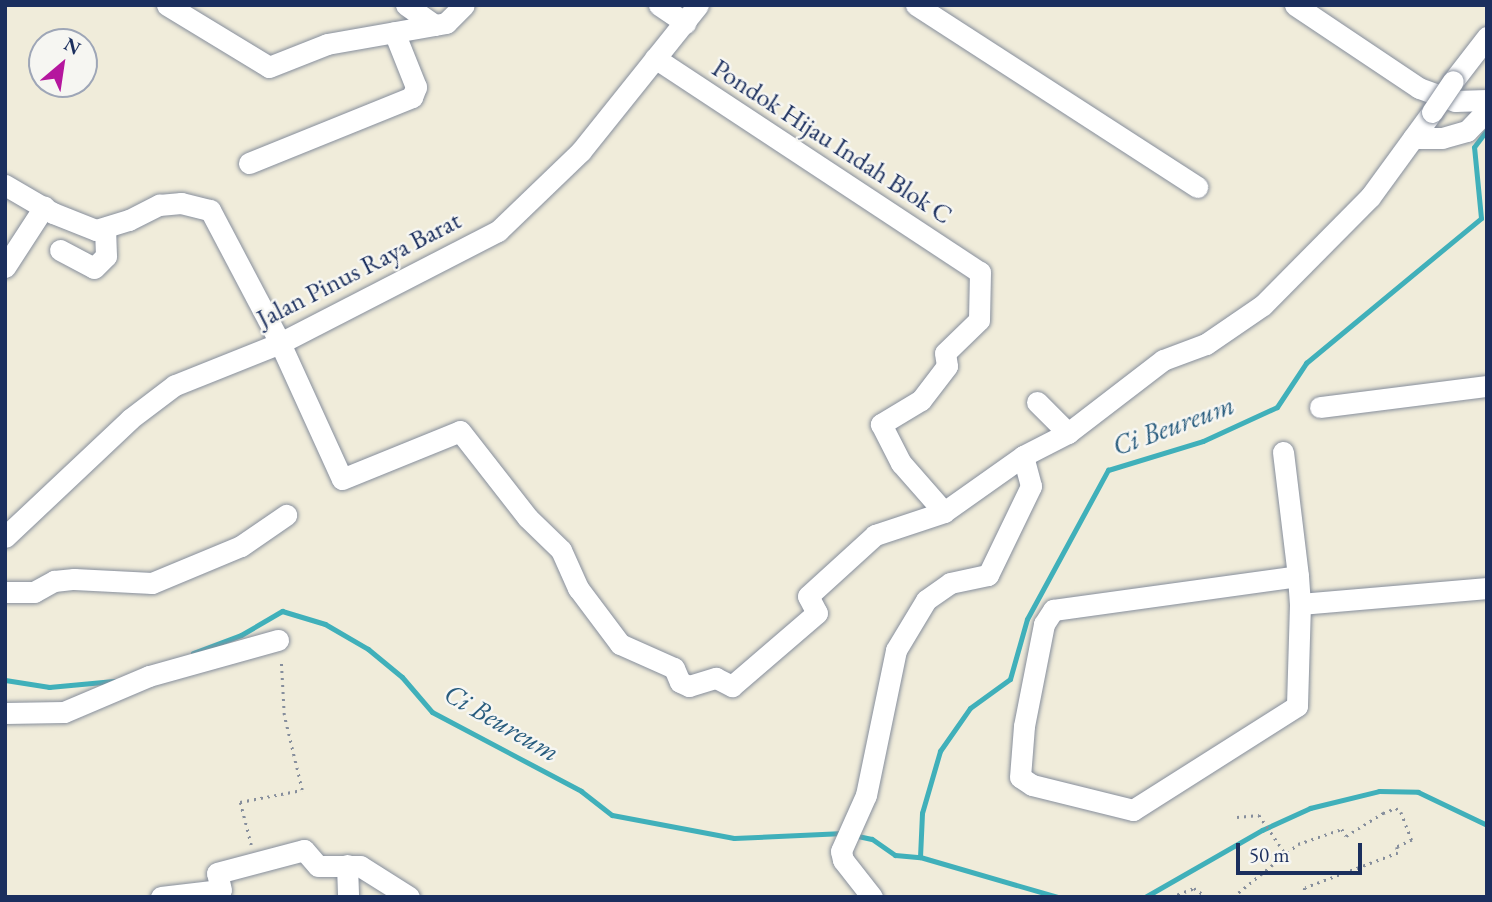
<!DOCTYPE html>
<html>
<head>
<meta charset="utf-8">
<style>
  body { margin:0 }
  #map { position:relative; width:1492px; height:902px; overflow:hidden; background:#f0ecda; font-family:"EB Garamond",serif }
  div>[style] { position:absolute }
  .stream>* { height:5px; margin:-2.5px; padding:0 2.5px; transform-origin:2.5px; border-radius:2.5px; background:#40b0ba }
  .path>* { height:2.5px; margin-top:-1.25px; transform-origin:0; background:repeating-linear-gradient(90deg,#868e9c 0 2px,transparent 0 7px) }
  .roads { filter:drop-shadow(0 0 2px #868e9c) drop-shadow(0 0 2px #868e9c) }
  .minor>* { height:21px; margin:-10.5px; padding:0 10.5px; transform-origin:10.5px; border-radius:10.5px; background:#fff }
  .bridges { filter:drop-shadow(0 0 2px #868e9c) drop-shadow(0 0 2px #868e9c) }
  .minor-bridge>* { height:21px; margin:-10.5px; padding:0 10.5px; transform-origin:10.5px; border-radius:10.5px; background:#fff }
  span { translate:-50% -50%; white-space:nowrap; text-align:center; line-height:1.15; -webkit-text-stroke:5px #f6f6f2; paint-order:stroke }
  .street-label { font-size:26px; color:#1b2f5e }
  .water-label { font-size:28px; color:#285c7e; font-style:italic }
  .frame { position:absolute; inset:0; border:7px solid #1b2f5e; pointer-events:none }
  .north { position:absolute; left:28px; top:28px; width:70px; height:70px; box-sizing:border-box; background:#f6f6f2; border:2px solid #9ea6b7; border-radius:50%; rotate:29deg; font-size:19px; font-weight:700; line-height:28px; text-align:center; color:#1b2f5e }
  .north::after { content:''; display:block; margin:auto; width:24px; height:32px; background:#b5179e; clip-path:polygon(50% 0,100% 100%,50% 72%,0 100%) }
  .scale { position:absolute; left:1236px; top:843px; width:126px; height:32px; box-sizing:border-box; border:4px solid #1b2f5e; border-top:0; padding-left:9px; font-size:21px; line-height:24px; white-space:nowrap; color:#1b2f5e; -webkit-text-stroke:5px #f6f6f2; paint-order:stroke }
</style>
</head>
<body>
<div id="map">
  <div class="stream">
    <div style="left:193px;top:653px;width:51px;rotate:-20.6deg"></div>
    <div style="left:241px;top:635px;width:48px;rotate:-30.3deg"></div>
    <div style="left:282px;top:611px;width:45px;rotate:16.8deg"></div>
    <div style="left:325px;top:624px;width:50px;rotate:30.2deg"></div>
    <div style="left:368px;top:649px;width:44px;rotate:39.5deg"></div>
    <div style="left:402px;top:677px;width:46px;rotate:49.4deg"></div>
    <div style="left:432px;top:712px;width:169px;rotate:27.9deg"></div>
    <div style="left:581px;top:791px;width:39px;rotate:38deg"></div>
    <div style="left:612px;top:815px;width:124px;rotate:10.7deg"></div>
    <div style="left:734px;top:838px;width:110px;rotate:-2.6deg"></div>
    <div style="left:5px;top:680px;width:45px;rotate:9deg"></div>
    <div style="left:49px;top:687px;width:65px;rotate:-5.3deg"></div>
    <div style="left:853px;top:835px;width:19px;rotate:12deg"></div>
    <div style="left:872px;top:839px;width:28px;rotate:35deg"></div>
    <div style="left:895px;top:855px;width:25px;rotate:5deg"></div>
    <div style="left:920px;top:857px;width:44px;rotate:-87.4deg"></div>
    <div style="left:922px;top:813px;width:65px;rotate:-73.8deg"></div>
    <div style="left:940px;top:751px;width:52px;rotate:-55.1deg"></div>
    <div style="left:970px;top:708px;width:49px;rotate:-35.9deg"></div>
    <div style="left:1010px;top:679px;width:62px;rotate:-74.2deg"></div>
    <div style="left:1027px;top:619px;width:170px;rotate:-61.5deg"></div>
    <div style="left:1108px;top:470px;width:99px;rotate:-17deg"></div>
    <div style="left:1203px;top:441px;width:81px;rotate:-24.7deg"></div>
    <div style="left:1277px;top:407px;width:53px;rotate:-56.6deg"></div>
    <div style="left:1306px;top:363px;width:227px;rotate:-39.6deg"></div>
    <div style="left:1481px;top:218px;width:71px;rotate:-95.6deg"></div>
    <div style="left:1474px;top:147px;width:21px;rotate:-53deg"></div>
    <div style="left:920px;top:857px;width:144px;rotate:16.2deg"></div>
    <div style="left:1145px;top:897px;width:135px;rotate:-29.8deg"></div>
    <div style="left:1262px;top:830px;width:53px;rotate:-24.6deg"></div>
    <div style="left:1310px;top:808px;width:71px;rotate:-13.8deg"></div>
    <div style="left:1379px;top:791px;width:39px;rotate:1deg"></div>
    <div style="left:1418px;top:792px;width:76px;rotate:25.6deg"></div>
  </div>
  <div class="path">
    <div style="left:1237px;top:817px;width:22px;rotate:-5deg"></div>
    <div style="left:1259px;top:815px;width:46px;rotate:55.6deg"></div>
    <div style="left:251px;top:845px;width:44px;rotate:-104.3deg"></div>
    <div style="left:240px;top:802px;width:63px;rotate:-11deg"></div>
    <div style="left:302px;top:790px;width:77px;rotate:-103.5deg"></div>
    <div style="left:284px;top:715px;width:55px;rotate:-93.1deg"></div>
    <div style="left:1171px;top:897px;width:25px;rotate:-21deg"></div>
    <div style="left:1194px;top:888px;width:16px;rotate:35deg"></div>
    <div style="left:1233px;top:897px;width:84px;rotate:-39.2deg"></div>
    <div style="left:1298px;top:844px;width:46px;rotate:-18.8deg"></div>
    <div style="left:1342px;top:829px;width:8px;rotate:60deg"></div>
    <div style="left:1346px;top:836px;width:44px;rotate:-31.9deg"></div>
    <div style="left:1383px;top:813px;width:14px;rotate:-21deg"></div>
    <div style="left:1396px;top:808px;width:6px;rotate:39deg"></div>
    <div style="left:1401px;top:812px;width:30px;rotate:69deg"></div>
    <div style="left:1412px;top:840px;width:17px;rotate:155deg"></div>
    <div style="left:1397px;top:847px;width:6px;rotate:81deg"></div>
    <div style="left:1398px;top:853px;width:99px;rotate:159.4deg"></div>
    <div style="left:1305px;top:888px;width:9px;rotate:103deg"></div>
  </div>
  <div class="roads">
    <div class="minor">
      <div style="left:167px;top:5px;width:119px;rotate:31.3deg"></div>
      <div style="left:269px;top:67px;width:62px;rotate:-21.6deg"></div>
      <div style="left:327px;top:44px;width:121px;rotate:-10deg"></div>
      <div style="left:446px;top:23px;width:25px;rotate:-45deg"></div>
      <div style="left:406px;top:5px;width:35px;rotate:35deg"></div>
      <div style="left:659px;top:5px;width:32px;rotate:34deg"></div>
      <div style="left:916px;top:5px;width:335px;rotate:32.9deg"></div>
      <div style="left:1295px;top:5px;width:149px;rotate:33.8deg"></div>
      <div style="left:1419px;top:88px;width:38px;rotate:20deg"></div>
      <div style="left:1455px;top:101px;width:32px;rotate:-2deg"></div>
      <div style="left:655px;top:58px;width:389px;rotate:33.4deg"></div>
      <div style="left:980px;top:272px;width:48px;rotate:91.2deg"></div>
      <div style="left:979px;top:320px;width:47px;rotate:135.9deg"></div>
      <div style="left:945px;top:353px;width:13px;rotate:81deg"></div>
      <div style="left:947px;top:366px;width:43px;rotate:127.4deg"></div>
      <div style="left:921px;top:400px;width:47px;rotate:149deg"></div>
      <div style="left:881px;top:424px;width:44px;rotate:62.9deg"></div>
      <div style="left:901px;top:463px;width:65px;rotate:48.7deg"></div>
      <div style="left:1453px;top:81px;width:56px;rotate:-52.3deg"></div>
      <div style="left:1413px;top:138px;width:29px"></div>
      <div style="left:1442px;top:138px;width:26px;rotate:-16deg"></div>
      <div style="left:1467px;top:131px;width:29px;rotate:-46deg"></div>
      <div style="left:249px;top:163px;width:176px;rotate:-22deg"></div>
      <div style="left:412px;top:97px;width:11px;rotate:-68deg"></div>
      <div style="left:416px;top:87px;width:59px;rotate:-111.8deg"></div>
      <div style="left:5px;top:185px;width:56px;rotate:30.3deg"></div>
      <div style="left:53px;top:213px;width:46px;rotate:21.6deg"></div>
      <div style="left:96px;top:230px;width:34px;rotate:-17deg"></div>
      <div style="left:129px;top:220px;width:34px;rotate:-27deg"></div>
      <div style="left:159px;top:205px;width:22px;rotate:-5deg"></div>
      <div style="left:181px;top:203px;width:30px;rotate:14deg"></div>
      <div style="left:210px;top:210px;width:150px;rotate:62.2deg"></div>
      <div style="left:280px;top:343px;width:149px;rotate:65.5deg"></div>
      <div style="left:342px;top:479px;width:127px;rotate:-22.1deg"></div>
      <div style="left:460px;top:431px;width:110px;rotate:52deg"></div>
      <div style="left:528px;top:518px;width:46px;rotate:44.1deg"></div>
      <div style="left:561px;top:550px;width:42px;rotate:65.9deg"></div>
      <div style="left:578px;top:588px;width:70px;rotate:53.1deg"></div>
      <div style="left:620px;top:644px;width:59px;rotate:24deg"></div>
      <div style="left:674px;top:668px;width:15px;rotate:67deg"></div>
      <div style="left:680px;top:682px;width:10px;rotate:24deg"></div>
      <div style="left:689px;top:686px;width:28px;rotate:-17deg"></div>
      <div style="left:716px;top:678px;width:18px;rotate:27deg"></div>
      <div style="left:732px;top:686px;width:112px;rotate:-40.7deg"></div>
      <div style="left:817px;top:613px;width:19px;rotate:-118deg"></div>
      <div style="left:808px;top:596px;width:91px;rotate:-42.3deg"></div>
      <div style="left:875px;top:535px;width:73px;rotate:-18.4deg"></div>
      <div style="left:944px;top:512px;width:97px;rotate:-35.3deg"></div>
      <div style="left:1023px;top:456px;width:51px;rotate:-27.1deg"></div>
      <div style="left:1068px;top:433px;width:120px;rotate:-37.5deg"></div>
      <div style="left:1163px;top:360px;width:46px;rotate:-20.4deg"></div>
      <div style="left:1206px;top:344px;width:69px;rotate:-34.4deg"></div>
      <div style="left:1263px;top:305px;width:152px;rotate:-45.3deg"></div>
      <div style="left:1370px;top:197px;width:105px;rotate:-53.9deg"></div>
      <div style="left:60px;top:250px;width:38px;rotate:28deg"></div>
      <div style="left:94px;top:268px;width:17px;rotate:-45deg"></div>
      <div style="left:106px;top:256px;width:27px;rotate:-92deg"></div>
      <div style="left:5px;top:267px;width:72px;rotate:-57deg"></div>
      <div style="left:1037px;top:402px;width:44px;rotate:45deg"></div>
      <div style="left:1320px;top:407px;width:168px;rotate:-7.2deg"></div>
      <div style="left:1283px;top:452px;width:125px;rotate:83.1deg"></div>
      <div style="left:1298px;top:576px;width:28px;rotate:86deg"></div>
      <div style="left:1300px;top:604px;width:102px;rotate:91.7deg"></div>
      <div style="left:1297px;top:706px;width:194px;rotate:147.6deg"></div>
      <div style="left:1133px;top:810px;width:104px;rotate:-166.1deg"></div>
      <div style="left:1032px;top:785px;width:14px;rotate:-146deg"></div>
      <div style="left:1020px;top:777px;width:51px;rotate:-85.5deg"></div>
      <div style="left:1024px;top:726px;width:104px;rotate:-78.9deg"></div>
      <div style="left:1044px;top:624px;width:17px;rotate:-57deg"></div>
      <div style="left:1053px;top:610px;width:247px;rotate:-7.9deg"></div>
      <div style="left:5px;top:537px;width:172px;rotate:-43.3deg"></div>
      <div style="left:130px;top:419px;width:56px;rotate:-37.1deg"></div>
      <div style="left:175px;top:385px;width:113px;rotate:-21.8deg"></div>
      <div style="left:280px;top:343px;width:245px;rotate:-27.2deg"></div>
      <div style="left:498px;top:231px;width:115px;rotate:-43.9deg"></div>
      <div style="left:581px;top:151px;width:187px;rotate:-51.3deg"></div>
      <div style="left:5px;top:592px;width:29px"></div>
      <div style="left:34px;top:592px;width:23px;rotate:-29deg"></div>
      <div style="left:54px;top:581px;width:20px;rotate:-6deg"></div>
      <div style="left:74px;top:579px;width:78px;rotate:2.9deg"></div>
      <div style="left:152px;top:583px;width:96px;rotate:-22.6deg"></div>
      <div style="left:241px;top:546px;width:55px;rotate:-34.6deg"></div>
      <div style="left:1300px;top:604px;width:188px;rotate:-4.9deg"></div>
      <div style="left:5px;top:713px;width:59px;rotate:-1deg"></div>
      <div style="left:64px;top:712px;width:92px;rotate:-23deg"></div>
      <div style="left:149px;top:676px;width:134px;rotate:-15.6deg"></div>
      <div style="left:347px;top:865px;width:32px;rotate:88deg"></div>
      <div style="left:161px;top:897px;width:60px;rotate:-6.7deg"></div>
      <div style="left:221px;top:890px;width:17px;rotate:-103deg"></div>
      <div style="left:217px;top:873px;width:90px;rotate:-14.8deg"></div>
      <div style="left:304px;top:850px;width:21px;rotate:49deg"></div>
      <div style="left:318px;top:866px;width:42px"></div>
      <div style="left:360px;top:866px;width:58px;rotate:32.3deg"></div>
      <div style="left:872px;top:897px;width:47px;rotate:-128.1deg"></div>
      <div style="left:843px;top:860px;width:9px;rotate:-103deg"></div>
      <div style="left:841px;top:851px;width:61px;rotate:-65.9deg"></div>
      <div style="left:866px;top:795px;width:148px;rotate:-78.3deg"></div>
      <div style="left:896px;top:650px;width:58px;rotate:-59deg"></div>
      <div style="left:926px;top:600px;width:29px;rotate:-35deg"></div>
      <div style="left:950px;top:583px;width:39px;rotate:-12deg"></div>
      <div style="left:988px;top:575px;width:99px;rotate:-64.2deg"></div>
      <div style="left:1031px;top:486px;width:31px;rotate:-105deg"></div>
    </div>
  </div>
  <div class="bridges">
    <div class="minor-bridge">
      <div style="left:1432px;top:112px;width:37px;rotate:-56deg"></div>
    </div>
  </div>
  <div class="street-label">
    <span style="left:832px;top:142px;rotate:33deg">Pondok Hijau Indah Blok C</span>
    <span style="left:359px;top:270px;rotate:-27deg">Jalan Pinus Raya Barat</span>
  </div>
  <div class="water-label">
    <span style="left:1173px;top:425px;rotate:-20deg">Ci Beureum</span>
    <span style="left:502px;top:722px;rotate:30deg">Ci Beureum</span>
  </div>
  <div class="frame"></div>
  <div class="north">N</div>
  <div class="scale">50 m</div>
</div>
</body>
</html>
